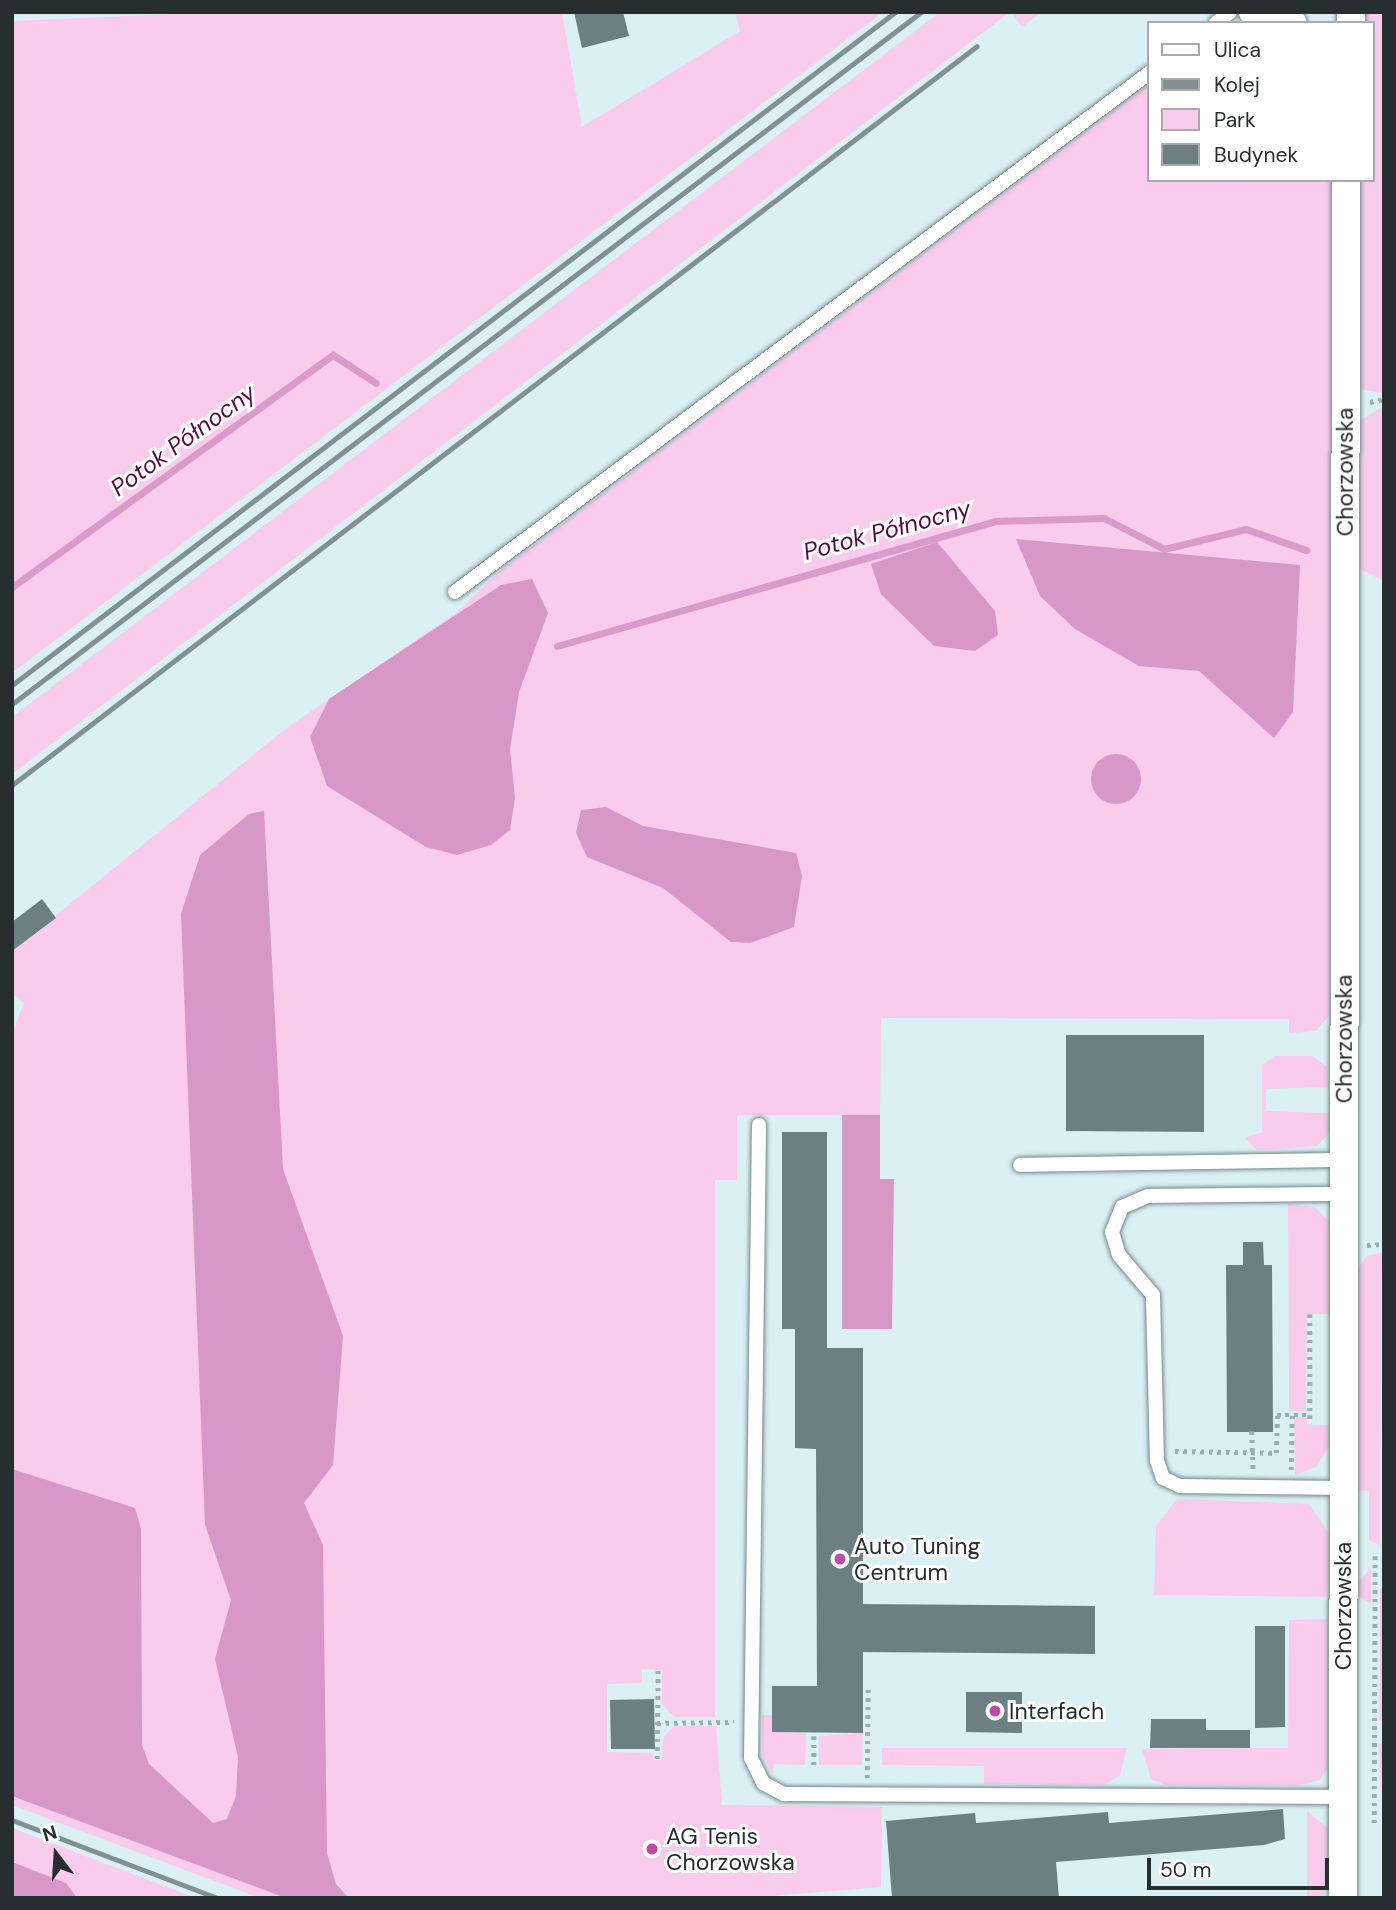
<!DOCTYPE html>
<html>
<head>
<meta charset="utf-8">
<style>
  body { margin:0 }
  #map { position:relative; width:1396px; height:1910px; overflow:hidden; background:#dbf0f4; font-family:"DM Sans",sans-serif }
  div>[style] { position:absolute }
  .green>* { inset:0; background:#f9cbec }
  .forest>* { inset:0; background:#d797c7 }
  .round { border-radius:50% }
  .stream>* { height:7px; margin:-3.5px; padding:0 3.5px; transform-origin:3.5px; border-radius:3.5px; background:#db9bca }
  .building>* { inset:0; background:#6c7f82 }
  .path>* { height:4.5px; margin-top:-2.25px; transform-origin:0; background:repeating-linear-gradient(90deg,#9daeb1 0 3.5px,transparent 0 8.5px) }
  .roads { filter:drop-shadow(0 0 2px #75898c) drop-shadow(0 0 2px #75898c) }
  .lane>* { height:14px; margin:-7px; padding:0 7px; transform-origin:7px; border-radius:7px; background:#fff }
  .street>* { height:28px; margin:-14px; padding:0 14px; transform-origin:14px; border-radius:14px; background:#fff }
  .rail>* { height:5px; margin:-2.5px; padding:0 2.5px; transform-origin:2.5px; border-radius:2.5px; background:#829093 }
  .dots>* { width:19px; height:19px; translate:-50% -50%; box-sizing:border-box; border:4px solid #fff; border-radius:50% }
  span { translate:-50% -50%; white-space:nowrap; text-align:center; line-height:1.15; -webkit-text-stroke:6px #fff; paint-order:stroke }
  .street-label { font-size:23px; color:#262e2f }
  .poi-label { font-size:23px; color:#262e2f }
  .left { translate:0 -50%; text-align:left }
  .water-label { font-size:24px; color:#560949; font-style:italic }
  .frame { position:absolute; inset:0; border:14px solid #262e2f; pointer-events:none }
  .legend { position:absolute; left:1147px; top:21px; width:228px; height:161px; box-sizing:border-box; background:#fff; border:2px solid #a8abac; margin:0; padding:9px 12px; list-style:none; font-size:21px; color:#262e2f }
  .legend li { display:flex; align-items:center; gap:14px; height:35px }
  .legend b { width:35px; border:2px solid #a8abac }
  .north { position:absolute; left:21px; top:1819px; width:70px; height:70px; -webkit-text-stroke:5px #fff; paint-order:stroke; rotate:343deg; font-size:19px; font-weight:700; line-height:28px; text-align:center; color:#262e2f }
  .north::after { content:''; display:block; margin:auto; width:24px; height:32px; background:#262e2f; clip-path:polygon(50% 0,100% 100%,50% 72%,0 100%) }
  .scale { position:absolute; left:1147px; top:1858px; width:182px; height:32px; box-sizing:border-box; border:4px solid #262e2f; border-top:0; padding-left:9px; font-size:21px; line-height:24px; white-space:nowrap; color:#262e2f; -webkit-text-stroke:5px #fff; paint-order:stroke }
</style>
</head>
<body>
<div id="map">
  <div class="green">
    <div style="clip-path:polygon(221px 12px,562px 12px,582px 127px,740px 31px,735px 12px,883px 12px,12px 673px,12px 21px)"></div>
    <div style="clip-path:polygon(940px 12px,1010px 12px,12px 774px,12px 717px)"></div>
    <div style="clip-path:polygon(1011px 12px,1042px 12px,1022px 27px)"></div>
    <div style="clip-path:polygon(1365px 12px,1384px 12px,1382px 393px,1363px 390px,1359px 381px,1359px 180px,1373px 180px,1373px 23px,1365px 23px)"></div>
    <div style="clip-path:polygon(1149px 84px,1149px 180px,1332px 180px,1331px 1014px,1316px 1031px,1289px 1033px,1289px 1019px,881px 1018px,880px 1115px,737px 1115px,737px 1180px,715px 1180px,715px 1717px,674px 1717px,662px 1704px,662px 1670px,642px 1669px,642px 1683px,607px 1684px,607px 1752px,653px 1753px,653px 1760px,662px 1760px,663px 1738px,674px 1726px,716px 1726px,722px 1805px,882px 1807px,881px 1887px,747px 1898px,260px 1898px,12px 1805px,12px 1034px,24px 1003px,12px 993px,12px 951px,288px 727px,457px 612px,500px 571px)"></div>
    <div style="clip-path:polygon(1384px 406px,1384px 581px,1356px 567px,1356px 423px)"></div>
    <div style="clip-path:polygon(1274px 1056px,1313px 1056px,1327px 1067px,1329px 1087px,1266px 1089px,1266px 1111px,1330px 1113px,1332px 1130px,1317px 1146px,1257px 1150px,1245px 1138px,1262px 1132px,1262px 1065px)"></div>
    <div style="clip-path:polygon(1288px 1204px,1315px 1207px,1331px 1224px,1330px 1314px,1307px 1314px,1306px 1411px,1289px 1411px)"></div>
    <div style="clip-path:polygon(1384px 1252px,1381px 1265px,1380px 1545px,1369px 1540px,1369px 1491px,1356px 1490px,1356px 1271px,1367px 1256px)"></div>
    <div style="clip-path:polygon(1294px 1417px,1307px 1417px,1307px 1425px,1331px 1425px,1332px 1442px,1316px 1467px,1295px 1475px)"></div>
    <div style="clip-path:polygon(1177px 1499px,1309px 1504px,1331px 1536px,1330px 1597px,1154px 1595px,1156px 1526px)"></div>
    <div style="clip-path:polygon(1371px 1568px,1371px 1604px,1356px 1594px,1356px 1584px)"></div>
    <div style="clip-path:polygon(1380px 1587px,1384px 1589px,1384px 1721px,1379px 1721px)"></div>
    <div style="clip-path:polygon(1331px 1619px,1330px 1762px,1320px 1780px,1297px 1786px,1165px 1785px,1151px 1779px,1142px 1749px,1288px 1748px,1289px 1620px)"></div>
    <div style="clip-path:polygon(762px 1715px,772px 1715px,773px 1732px,806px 1733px,805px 1765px,774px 1764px,773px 1774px,762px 1754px)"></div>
    <div style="clip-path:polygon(863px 1733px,862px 1765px,819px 1765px,819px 1736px)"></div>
    <div style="clip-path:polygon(1379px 1743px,1384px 1743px,1380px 1795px)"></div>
    <div style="clip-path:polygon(882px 1748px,1127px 1748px,1120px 1775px,1104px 1785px,984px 1784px,984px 1766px,882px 1765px)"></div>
    <div style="clip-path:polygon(1307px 1811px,1329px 1829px,1331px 1887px,1324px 1888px,1324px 1898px,1307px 1898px)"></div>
    <div style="clip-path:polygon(12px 1828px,196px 1898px,12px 1898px)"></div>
  </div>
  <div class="forest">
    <div style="clip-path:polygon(1016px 539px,1300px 565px,1293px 712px,1274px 738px,1199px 671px,1139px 666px,1075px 629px,1040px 596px)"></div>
    <div style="clip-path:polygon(937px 542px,995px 611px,998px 635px,975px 651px,934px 646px,881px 594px,871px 564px)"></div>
    <div style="clip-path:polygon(532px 579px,548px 613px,519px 692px,510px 749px,515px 798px,510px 830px,491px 845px,457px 855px,426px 847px,327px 786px,310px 737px,329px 699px,501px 585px)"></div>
    <div class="round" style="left:1091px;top:754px;width:50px;height:50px"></div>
    <div style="clip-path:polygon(606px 807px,643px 826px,796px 853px,802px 876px,794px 927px,750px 943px,731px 942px,663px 888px,587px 857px,576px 833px,581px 810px)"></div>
    <div style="clip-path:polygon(264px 811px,283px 1169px,343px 1336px,333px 1465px,304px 1503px,323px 1545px,327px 1853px,336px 1884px,349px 1898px,286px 1898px,12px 1796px,12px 1469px,135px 1508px,141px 1529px,142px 1745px,149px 1764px,213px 1823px,227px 1819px,236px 1796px,238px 1757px,215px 1659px,231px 1600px,205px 1525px,181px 914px,200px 855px,249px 814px)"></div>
    <div style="clip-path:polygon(842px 1115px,880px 1115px,880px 1179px,894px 1179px,892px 1329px,842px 1329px)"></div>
    <div style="clip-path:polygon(12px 1862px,66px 1883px,77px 1898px,12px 1898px)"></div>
  </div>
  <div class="stream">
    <div style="left:12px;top:587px;width:396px;rotate:-35.9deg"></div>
    <div style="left:333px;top:355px;width:51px;rotate:33.1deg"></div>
    <div style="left:557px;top:646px;width:455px;rotate:-15.9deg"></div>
    <div style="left:995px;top:521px;width:109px;rotate:-1.6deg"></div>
    <div style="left:1104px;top:518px;width:68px;rotate:27.3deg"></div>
    <div style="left:1164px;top:549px;width:84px;rotate:-13.7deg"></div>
    <div style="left:1246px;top:529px;width:64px;rotate:19.3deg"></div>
  </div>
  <div class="building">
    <div style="clip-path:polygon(574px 12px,623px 12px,629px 36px,582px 48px)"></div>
    <div style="clip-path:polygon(42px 899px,56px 918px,12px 951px,12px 922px)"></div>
    <div style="clip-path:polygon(1066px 1035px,1204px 1035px,1204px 1132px,1066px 1131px)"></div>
    <div style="clip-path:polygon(782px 1132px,827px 1132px,827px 1348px,863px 1348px,863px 1604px,1095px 1606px,1095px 1654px,863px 1652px,863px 1733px,772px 1732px,772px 1686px,817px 1686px,816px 1449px,795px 1448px,795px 1329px,782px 1329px)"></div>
    <div style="clip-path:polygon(1243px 1242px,1263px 1242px,1264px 1265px,1272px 1265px,1273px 1432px,1227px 1432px,1226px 1265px,1243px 1265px)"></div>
    <div style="clip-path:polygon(1255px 1626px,1285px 1626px,1285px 1727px,1255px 1728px)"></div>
    <div style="clip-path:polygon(966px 1692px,1022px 1692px,1022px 1733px,966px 1732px)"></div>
    <div style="clip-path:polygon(654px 1699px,655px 1749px,611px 1749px,610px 1700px)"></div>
    <div style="clip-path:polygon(1151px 1719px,1206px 1719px,1206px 1730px,1250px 1730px,1250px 1748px,1150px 1748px)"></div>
    <div style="clip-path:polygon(1283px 1809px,1285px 1839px,1264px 1845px,1056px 1862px,1059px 1898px,892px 1898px,886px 1821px,975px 1813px,976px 1823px,1108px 1812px,1109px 1823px)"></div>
  </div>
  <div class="path">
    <div style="left:1370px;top:402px;width:14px;rotate:-12deg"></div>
    <div style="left:1367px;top:1245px;width:17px;rotate:-3deg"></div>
    <div style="left:1310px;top:1314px;width:101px;rotate:90deg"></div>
    <div style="left:1252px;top:1431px;width:38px;rotate:88deg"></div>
    <div style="left:1175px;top:1451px;width:101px;rotate:1.1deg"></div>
    <div style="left:1276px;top:1453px;width:38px;rotate:-88deg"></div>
    <div style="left:1277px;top:1415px;width:33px"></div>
    <div style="left:1310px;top:1415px;width:9px;rotate:90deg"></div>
    <div style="left:1291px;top:1470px;width:55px;rotate:-89deg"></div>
    <div style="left:657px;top:1723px;width:77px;rotate:-0.7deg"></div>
    <div style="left:814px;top:1736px;width:29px;rotate:90deg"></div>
    <div style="left:657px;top:1759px;width:90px;rotate:-89.4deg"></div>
    <div style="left:867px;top:1778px;width:90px;rotate:-89.4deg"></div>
    <div style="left:1374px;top:1823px;width:267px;rotate:-89.8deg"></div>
  </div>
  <div class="roads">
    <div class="lane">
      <div style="left:1216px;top:23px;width:18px;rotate:-38deg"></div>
      <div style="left:455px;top:592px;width:867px;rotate:-36.79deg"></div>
      <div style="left:759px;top:1125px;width:633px;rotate:90.72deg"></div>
      <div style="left:751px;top:1758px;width:28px;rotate:64deg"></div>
      <div style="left:763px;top:1783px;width:24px;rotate:28deg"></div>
      <div style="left:784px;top:1794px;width:559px;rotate:0.31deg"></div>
      <div style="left:1020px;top:1165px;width:324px;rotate:-0.9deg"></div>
      <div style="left:1343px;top:1488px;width:163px;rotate:-179.3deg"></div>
      <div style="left:1180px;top:1486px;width:19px;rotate:-155deg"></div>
      <div style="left:1163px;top:1478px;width:18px;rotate:-109deg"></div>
      <div style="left:1157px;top:1461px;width:166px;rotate:-91.4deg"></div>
      <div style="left:1153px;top:1295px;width:52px;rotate:-130.4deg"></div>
      <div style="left:1119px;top:1255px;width:24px;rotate:-107deg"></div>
      <div style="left:1112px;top:1232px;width:27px;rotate:-68deg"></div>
      <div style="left:1122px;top:1207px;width:28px;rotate:-23deg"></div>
      <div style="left:1148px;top:1196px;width:196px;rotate:-0.6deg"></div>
    </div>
    <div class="street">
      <div style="left:1253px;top:12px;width:41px;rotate:15.8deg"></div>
      <div style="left:1351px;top:23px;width:11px;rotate:-90deg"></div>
      <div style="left:1343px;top:1898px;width:1718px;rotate:-89.9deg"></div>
    </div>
  </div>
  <div class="rail">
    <div style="left:12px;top:685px;width:1110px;rotate:-37.31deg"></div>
    <div style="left:12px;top:704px;width:1142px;rotate:-37.28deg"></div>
    <div style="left:12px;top:785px;width:1215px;rotate:-37.45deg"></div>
    <div style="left:12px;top:1820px;width:219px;rotate:20.8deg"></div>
  </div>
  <div class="dots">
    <div style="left:840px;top:1559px;background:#be4ca6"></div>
    <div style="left:995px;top:1711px;background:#be4ca6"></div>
    <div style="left:652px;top:1849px;background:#be4ca6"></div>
  </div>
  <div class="street-label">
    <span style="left:1345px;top:472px;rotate:-90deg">Chorzowska</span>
    <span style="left:1344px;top:1039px;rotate:-90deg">Chorzowska</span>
    <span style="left:1343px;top:1606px;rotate:-90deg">Chorzowska</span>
  </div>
  <div class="poi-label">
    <span class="left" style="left:854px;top:1559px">Auto Tuning<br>Centrum</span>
    <span class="left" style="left:1009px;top:1711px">Interfach</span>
    <span class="left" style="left:666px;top:1849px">AG Tenis<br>Chorzowska</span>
  </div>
  <div class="water-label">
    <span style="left:183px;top:440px;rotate:-36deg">Potok Północny</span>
    <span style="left:887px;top:530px;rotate:-15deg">Potok Północny</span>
  </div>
  <div class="frame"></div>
  <ul class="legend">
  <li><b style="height:9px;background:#fff"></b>Ulica</li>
  <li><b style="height:9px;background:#829093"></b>Kolej</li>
  <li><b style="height:19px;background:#f9cbec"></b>Park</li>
  <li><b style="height:19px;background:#6c7f82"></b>Budynek</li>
  </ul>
  <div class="north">N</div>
  <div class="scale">50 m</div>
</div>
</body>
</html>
